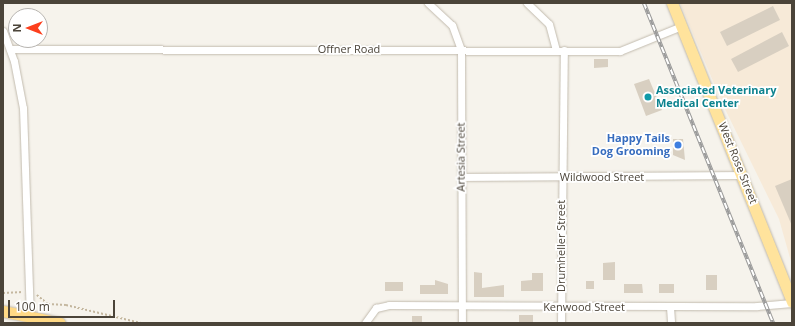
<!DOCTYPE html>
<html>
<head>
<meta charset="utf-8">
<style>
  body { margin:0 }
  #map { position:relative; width:795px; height:326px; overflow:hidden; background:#f6f3ec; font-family:"Open Sans",sans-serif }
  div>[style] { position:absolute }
  .commercial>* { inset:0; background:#f7ead8 }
  .building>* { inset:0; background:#d8cfc1 }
  .path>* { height:1.5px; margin-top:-0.75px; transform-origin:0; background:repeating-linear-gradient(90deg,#c4b79f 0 2px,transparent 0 4px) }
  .roads { filter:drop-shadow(0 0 1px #c2bbae) drop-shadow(0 0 1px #c2bbae) }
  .minor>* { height:7px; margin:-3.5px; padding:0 3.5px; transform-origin:3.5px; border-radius:3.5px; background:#fff }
  .primary>* { height:11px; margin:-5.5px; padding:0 5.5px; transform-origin:5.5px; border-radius:5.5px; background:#ffe39c }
  .trunk>* { height:11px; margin:-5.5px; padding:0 5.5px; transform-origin:5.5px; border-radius:5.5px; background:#ffd985 }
  .rail>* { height:3.5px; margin-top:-1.75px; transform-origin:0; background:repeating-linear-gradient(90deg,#fff 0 6px,#9a9a9a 0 12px); box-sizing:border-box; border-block:1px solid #9a9a9a }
  .dots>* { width:11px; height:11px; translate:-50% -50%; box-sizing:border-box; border:2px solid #fff; border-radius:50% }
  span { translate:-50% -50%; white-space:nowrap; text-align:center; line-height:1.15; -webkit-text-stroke:3.5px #fff; paint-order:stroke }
  .street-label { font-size:11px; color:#4b4439 }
  .culture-label { font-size:11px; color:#0d838f; font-weight:700 }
  .left { translate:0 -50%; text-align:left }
  .shop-label { font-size:11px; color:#366cbe; font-weight:700 }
  .right { translate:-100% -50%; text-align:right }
  .frame { position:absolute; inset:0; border:4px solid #4b4439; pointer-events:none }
  .north { position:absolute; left:8px; top:8px; width:40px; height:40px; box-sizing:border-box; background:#fff; border:1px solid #b7b4b0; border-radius:50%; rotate:270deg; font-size:11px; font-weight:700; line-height:16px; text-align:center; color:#4b4439 }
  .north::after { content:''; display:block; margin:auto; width:14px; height:18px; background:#fc3f1d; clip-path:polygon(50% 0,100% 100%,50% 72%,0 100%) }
  .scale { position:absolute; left:8px; top:300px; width:107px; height:18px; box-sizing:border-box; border:2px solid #4b4439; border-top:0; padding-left:5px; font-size:12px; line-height:14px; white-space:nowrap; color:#4b4439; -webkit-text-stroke:3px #fff; paint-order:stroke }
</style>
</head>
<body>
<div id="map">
  <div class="commercial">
    <div style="clip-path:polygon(680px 3px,792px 3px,792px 265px,779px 219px,724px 107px)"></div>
  </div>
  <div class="building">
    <div style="clip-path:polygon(773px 6px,780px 20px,727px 46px,720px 32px)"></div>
    <div style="clip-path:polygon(782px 32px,789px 46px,738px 72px,731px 59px)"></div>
    <div style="clip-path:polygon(594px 59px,608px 59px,608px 67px,594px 68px)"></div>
    <div style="clip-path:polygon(649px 79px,662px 110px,646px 116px,634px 84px)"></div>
    <div style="clip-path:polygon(673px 139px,683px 139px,685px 160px,673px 155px)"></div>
    <div style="clip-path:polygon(792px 179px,792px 226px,775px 186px)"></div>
    <div style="clip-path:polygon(615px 262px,615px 280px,603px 280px,603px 263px)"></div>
    <div style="clip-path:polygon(474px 272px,482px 273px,482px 288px,504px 285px,504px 297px,474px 297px)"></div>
    <div style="clip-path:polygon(532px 273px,543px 273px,543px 291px,521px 291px,521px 281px,532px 280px)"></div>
    <div style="clip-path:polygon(706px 275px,717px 275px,717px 290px,706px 290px)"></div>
    <div style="clip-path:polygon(435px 280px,448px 284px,448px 294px,420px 294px,420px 285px,435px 285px)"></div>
    <div style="clip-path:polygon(586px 281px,594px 281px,594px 289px,586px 289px)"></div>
    <div style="clip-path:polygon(385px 282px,403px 282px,403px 291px,385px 291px)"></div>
    <div style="clip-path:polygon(624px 284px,642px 284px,643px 293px,624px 293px)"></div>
    <div style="clip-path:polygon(659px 284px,674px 284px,674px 293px,659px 293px)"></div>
    <div style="clip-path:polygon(519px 315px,533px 315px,533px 323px,519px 323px)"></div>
    <div style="clip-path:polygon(412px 316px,422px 316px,422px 323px,412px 323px)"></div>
  </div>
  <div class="path">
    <div style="left:3px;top:293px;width:20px;rotate:-3deg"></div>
    <div style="left:37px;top:295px;width:14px;rotate:39deg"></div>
    <div style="left:48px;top:304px;width:18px;rotate:3deg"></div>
    <div style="left:66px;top:305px;width:77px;rotate:13.5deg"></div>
  </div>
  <div class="roads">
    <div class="minor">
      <div style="left:428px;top:3px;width:33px;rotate:43deg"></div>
      <div style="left:452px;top:25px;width:27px;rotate:70deg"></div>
      <div style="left:461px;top:50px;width:273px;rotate:89.8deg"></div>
      <div style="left:527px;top:3px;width:30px;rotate:44deg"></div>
      <div style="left:549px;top:24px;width:27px;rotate:75deg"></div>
      <div style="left:3px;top:31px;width:32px;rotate:70deg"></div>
      <div style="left:14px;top:61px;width:48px;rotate:79.2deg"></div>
      <div style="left:23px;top:108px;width:215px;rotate:88.1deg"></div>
      <div style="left:10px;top:49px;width:610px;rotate:0.19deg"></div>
      <div style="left:620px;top:51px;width:67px;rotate:-22deg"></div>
      <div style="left:461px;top:177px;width:282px;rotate:-0.4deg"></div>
      <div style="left:670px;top:307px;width:16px;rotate:86deg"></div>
      <div style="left:365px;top:323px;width:19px;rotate:-54deg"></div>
      <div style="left:376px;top:308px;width:13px;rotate:-13deg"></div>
      <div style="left:389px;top:305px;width:368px;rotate:0.2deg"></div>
      <div style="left:757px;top:306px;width:35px;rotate:-5deg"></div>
      <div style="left:561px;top:323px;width:273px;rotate:-89.4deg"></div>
    </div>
    <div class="primary">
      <div style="left:672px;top:3px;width:322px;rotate:68.1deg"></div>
    </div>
    <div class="trunk">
      <div style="left:3px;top:311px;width:58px;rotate:11.9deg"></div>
    </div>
  </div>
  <div class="rail">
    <div style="left:644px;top:3px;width:345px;rotate:68deg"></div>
  </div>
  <div class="dots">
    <div style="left:648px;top:97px;background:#0f9aa8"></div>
    <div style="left:678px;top:145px;background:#3f7fe0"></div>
  </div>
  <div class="street-label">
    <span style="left:349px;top:49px">Offner Road</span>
    <span style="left:461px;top:157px;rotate:-90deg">Artesia Street</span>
    <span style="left:738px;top:163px;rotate:68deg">West Rose Street</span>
    <span style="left:602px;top:177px">Wildwood Street</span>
    <span style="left:561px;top:246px;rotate:-90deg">Drumheller Street</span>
    <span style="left:584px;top:307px">Kenwood Street</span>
  </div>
  <div class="culture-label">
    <span class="left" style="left:656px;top:97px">Associated Veterinary<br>Medical Center</span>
  </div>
  <div class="shop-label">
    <span class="right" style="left:670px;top:145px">Happy Tails<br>Dog Grooming</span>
  </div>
  <div class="frame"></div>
  <div class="north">N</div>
  <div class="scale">100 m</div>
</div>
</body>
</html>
